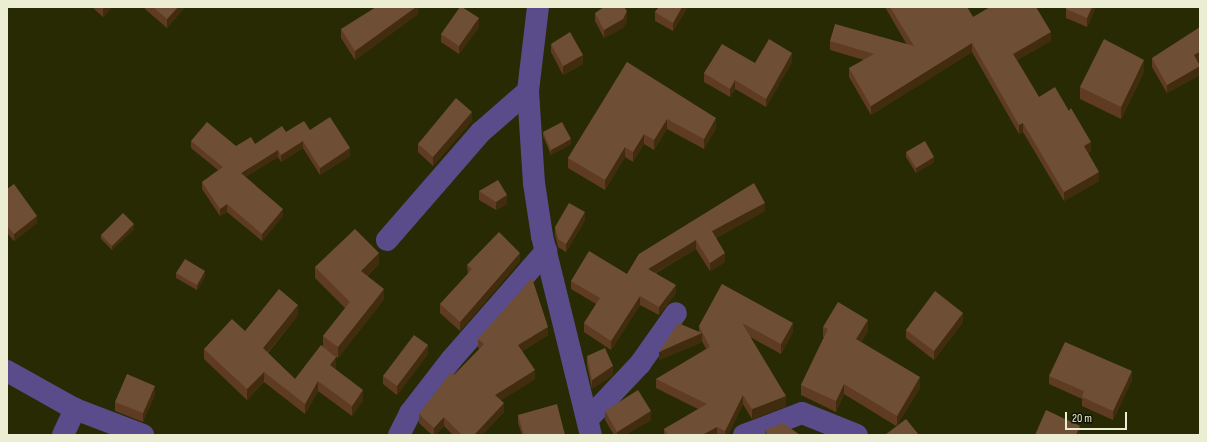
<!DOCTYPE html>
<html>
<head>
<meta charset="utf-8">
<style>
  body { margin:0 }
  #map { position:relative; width:1207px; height:442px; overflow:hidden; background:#282a03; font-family:"Sofia Sans Condensed",sans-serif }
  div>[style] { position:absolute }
  .minor>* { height:22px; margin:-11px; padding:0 11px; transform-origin:11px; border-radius:11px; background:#5a4b8a }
  .wall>* { inset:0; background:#5f3b22 }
  .shaded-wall>* { inset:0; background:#422c0e }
  .building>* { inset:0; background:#6e4f35 }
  span { translate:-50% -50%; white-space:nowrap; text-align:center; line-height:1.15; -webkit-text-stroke:3.5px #111201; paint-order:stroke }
  .frame { position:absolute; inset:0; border:8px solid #ebeed3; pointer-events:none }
  .scale { position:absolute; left:1065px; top:412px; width:62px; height:18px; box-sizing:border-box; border:2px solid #ebeed3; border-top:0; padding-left:5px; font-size:12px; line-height:14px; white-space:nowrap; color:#ebeed3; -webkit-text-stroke:3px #111201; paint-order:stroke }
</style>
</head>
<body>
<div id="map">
  <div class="minor">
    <div style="left:538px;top:7px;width:85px;rotate:96.8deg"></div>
    <div style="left:528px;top:91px;width:92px;rotate:86.3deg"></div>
    <div style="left:534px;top:183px;width:54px;rotate:81.4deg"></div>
    <div style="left:542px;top:236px;width:205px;rotate:76.2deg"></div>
    <div style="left:387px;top:240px;width:143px;rotate:-49deg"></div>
    <div style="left:481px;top:132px;width:62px;rotate:-41.1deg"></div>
    <div style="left:7px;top:371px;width:78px;rotate:29.2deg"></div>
    <div style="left:75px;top:409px;width:73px;rotate:20.9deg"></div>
    <div style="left:588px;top:419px;width:76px;rotate:-46.6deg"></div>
    <div style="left:640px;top:364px;width:62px;rotate:-54.8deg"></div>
    <div style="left:63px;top:435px;width:29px;rotate:-65deg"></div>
    <div style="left:399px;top:435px;width:25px;rotate:-63deg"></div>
    <div style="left:410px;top:413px;width:67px;rotate:-52.3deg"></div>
    <div style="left:451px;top:360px;width:145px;rotate:-48.9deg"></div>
    <div style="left:744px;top:435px;width:62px;rotate:-20.8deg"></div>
    <div style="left:802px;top:413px;width:59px;rotate:21.8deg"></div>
  </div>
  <div class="wall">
    <div style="clip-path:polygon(92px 7px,112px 7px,103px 17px)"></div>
    <div style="clip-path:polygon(145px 7px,185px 7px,167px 28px,145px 9px)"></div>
    <div style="clip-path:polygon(418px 7px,418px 14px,355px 60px,341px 38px,341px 29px)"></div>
    <div style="clip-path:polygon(659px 7px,688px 7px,673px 31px,655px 21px,655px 12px)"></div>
    <div style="clip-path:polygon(885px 7px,967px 7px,973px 17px,1051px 41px,1017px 60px,1039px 97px,1091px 151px,1088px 153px,1099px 181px,1064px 201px,1023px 132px,1019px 134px,972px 52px,871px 115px,849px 77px,849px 68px,864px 60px,830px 50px,830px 41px,907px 45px)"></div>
    <div style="clip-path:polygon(1067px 7px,1096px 7px,1087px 27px,1066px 18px,1066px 9px)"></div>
    <div style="clip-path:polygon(595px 13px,627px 20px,623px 28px,604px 38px,595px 21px)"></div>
    <div style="clip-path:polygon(479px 27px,459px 54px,441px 42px,441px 34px)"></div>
    <div style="clip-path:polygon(551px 44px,583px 64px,563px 75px,551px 52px)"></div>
    <div style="clip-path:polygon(1152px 58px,1198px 62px,1200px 65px,1200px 75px,1167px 93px,1152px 67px)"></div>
    <div style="clip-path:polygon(627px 62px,716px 128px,704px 149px,667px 129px,654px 150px,644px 144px,633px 162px,625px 157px,605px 190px,568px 168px,568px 158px)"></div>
    <div style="clip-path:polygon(792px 62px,766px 107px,735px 89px,730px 97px,704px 82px,704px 73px,755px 63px)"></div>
    <div style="clip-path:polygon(1144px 72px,1121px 119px,1080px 99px,1080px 87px)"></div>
    <div style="clip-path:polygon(472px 121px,433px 166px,418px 152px,418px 144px)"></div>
    <div style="clip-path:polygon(310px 130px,350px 156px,320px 175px,303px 148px,281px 162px,278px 157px,245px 177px,283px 216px,262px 241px,227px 212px,220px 216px,202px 189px,202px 182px,218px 170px,191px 148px,191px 141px,236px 146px,255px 144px,286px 132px)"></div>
    <div style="clip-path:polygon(543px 132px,571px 144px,551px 155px,543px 136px)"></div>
    <div style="clip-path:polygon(906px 152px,934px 162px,916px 173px,906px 157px)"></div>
    <div style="clip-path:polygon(7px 189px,37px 223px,14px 241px,7px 233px)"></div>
    <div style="clip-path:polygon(479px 191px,507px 204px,496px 210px,479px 200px)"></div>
    <div style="clip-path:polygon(765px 211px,716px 238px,725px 262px,710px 271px,696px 249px,656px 273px,676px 293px,659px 315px,640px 305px,611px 350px,584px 332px,584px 323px,596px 304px,571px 289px,571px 281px,627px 274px,639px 254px)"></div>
    <div style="clip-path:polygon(585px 220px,566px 252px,558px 247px,555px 235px,555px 227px)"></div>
    <div style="clip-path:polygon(134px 229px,112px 250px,101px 239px,101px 235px)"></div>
    <div style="clip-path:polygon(520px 261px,460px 331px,440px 313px,440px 304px,468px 274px,467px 265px)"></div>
    <div style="clip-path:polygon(379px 264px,367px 276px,384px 299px,338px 358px,336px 357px,336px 367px,335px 369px,363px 400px,352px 416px,318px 391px,305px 414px,264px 382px,247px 400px,204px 359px,204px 349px,245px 331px,298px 315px,268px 353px,295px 379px,335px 356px,323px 347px,323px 336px,345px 308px,315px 278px,315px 267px)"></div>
    <div style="clip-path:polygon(176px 273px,205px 276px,197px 290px,176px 278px)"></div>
    <div style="clip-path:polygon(722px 284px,793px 332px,781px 354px,750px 337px,786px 406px,752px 419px,743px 404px,728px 435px,664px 435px,664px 429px,698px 409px,656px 388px,656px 379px,706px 349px,702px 341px,702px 342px,659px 360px,699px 332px,699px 326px)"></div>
    <div style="clip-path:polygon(963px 322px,934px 360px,906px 338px,906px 330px)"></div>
    <div style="clip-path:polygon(823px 327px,868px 331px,861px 342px,920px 388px,896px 426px,844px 394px,836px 412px,801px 395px,801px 385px,824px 337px,823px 337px)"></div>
    <div style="clip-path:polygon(548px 335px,522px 351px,535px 379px,501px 400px,504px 412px,482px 435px,453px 435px,444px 426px,435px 435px,432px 435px,419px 423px,419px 414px,454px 375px,480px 349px,478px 348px,478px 339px)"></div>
    <div style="clip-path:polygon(428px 354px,397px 395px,383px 384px,383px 376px)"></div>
    <div style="clip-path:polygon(587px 356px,613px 375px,592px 389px,587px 365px)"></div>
    <div style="clip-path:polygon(1049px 376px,1132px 380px,1113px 420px,1082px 406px,1082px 399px,1049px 384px)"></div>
    <div style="clip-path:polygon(155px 394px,143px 422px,115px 411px,115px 402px)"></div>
    <div style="clip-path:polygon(605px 411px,651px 420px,625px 435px,614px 435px,605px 420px)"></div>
    <div style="clip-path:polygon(518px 415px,565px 435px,522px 435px,518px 423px)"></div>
    <div style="clip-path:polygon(765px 430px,800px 435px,765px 435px)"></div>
  </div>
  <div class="shaded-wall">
    <div style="clip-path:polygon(105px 7px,112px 7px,103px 17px,103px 9px)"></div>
    <div style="clip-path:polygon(178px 7px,185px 7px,167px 28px,167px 19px)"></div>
    <div style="clip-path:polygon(416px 7px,418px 7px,418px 14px,355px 60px,355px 51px)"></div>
    <div style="clip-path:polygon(682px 7px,688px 7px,673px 31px,673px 23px)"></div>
    <div style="clip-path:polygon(1092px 7px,1096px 7px,1087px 27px,1087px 18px)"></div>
    <div style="clip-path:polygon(627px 11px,627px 20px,623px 28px,604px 38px,604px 30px)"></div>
    <div style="clip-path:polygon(479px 18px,479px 27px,459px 54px,459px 46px)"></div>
    <div style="clip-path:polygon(1051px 32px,1051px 41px,1013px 63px,1013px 54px)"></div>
    <div style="clip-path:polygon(972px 43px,972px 52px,871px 115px,871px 106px)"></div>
    <div style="clip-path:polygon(1200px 52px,1200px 60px,1194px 64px,1194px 55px)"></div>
    <div style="clip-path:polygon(792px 53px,792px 62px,766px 107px,766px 99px)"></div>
    <div style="clip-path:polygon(583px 55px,583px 64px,563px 75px,563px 66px)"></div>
    <div style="clip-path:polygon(1144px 60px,1144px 72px,1121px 119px,1121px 107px)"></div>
    <div style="clip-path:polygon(1200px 66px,1200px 75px,1167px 93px,1167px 85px)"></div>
    <div style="clip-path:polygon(735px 80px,735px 89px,730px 97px,730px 89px)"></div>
    <div style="clip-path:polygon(472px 112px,472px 121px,433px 166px,433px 157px)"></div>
    <div style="clip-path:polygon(716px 118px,716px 128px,704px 149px,704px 139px)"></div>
    <div style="clip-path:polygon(667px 119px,667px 129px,654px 150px,654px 140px)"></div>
    <div style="clip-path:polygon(1023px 123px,1023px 132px,1019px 134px,1019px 125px)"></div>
    <div style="clip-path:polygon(644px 134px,644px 144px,633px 162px,633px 152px)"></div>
    <div style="clip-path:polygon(571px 139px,571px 144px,551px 155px,551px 150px)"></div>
    <div style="clip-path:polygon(303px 141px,303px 148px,281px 162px,281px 155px)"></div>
    <div style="clip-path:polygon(1091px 142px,1091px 151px,1084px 155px,1084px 146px)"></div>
    <div style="clip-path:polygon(625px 147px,625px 157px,605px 190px,605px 180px)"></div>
    <div style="clip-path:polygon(350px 148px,350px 156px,320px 175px,320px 168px)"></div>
    <div style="clip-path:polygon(278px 150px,278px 157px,241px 180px,241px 173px)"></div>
    <div style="clip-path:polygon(934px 157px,934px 162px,916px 173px,916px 168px)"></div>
    <div style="clip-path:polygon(1099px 172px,1099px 181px,1064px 201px,1064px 192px)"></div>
    <div style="clip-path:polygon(507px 195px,507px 204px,496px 210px,496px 202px)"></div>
    <div style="clip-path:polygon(765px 203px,765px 211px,712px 240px,712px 231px)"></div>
    <div style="clip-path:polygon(227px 204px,227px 212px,220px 216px,220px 209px)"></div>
    <div style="clip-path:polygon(283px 209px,283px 216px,262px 241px,262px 234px)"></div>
    <div style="clip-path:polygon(585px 212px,585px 220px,566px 252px,566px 244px)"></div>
    <div style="clip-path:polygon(37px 216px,37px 223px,14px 241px,14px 234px)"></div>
    <div style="clip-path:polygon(134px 224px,134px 229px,112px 250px,112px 246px)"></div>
    <div style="clip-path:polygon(696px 240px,696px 249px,648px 277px,648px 269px)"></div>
    <div style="clip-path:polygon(379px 253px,379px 264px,361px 281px,361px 271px)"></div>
    <div style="clip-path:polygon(520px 253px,520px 261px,460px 331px,460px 322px)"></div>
    <div style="clip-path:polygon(725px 253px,725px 262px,710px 271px,710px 263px)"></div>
    <div style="clip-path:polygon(205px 271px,205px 276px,197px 290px,197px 285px)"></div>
    <div style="clip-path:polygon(676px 285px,676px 293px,659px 315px,659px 307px)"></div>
    <div style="clip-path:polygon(384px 289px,384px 299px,338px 358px,338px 347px)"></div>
    <div style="clip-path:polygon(640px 296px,640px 305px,611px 350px,611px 341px)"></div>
    <div style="clip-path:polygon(298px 305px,298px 315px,263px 358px,263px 348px)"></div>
    <div style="clip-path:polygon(963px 313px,963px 322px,934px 360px,934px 351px)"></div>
    <div style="clip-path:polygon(868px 320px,868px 331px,856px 349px,856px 339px)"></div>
    <div style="clip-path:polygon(793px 323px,793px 332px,781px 354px,781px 344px)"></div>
    <div style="clip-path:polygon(548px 327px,548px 335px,518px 353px,518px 345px)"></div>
    <div style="clip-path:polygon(702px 333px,702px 342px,659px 360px,659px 352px)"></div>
    <div style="clip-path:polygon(428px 345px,428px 354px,397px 395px,397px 386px)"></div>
    <div style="clip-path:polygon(336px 357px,336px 367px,330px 375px,330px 365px)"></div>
    <div style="clip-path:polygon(613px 366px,613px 375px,592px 389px,592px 380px)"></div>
    <div style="clip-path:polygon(535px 370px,535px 379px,495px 404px,495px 395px)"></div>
    <div style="clip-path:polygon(1132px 371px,1132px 380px,1113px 420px,1113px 411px)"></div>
    <div style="clip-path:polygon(264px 372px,264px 382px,247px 400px,247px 389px)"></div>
    <div style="clip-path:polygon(920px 377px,920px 388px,897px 426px,897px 416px)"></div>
    <div style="clip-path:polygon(318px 381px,318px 391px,305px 414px,305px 404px)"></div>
    <div style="clip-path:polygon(844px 384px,844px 394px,836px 412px,836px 401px)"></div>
    <div style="clip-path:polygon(155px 386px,155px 394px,143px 422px,143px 413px)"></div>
    <div style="clip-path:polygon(363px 390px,363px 400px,352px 416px,352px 406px)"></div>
    <div style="clip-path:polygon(743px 395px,743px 404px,728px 435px,725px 435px,725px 431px)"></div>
    <div style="clip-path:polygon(786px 396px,786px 406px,752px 419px,752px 409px)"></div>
    <div style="clip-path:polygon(504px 403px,504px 412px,482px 435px,474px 435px)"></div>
    <div style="clip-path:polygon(651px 411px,651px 420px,625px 435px,617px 435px,617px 432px)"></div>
    <div style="clip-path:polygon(444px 417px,444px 426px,435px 435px,434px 435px,434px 428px)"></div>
    <div style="clip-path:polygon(1080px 426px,1080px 435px,1076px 435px)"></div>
    <div style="clip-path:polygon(717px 427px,717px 435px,702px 435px)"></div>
  </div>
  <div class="building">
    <div style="clip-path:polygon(153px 7px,178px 7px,167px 19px)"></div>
    <div style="clip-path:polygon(376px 7px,416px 7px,355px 51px,341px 29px)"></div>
    <div style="clip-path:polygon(460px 7px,462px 7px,479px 18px,459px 46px,441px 34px)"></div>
    <div style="clip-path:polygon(604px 7px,624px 7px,627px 11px,623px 19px,604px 30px,595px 13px)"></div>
    <div style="clip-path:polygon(659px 7px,682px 7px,673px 23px,655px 12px)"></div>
    <div style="clip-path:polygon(890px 7px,967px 7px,973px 17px,990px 7px,1036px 7px,1051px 32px,1013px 54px,1039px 97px,1055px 87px,1069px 111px,1071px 108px,1091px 142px,1084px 146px,1099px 172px,1064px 192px,1023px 123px,1019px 125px,972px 43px,871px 106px,849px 68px,874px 54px,830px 41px,835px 24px,914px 46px)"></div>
    <div style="clip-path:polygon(1067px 7px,1092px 7px,1087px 18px,1066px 9px)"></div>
    <div style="clip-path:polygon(1200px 27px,1200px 52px,1194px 55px,1200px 66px,1167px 85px,1152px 58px)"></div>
    <div style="clip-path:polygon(570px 32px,583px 55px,563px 66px,551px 44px)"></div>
    <div style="clip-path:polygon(769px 39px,792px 53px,766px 99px,735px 80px,730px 89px,704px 73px,722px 44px,755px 63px)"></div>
    <div style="clip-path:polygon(1104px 39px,1144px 60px,1121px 107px,1080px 87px)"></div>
    <div style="clip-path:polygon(627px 62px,716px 118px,704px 139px,667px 119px,654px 140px,644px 134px,633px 152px,625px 147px,605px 180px,568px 158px)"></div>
    <div style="clip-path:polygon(456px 98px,472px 112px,433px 157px,418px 144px)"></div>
    <div style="clip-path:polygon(330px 117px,350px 148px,320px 168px,303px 141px,281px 155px,278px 150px,241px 173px,283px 209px,262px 234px,227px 204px,220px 209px,202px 182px,223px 167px,191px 141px,207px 122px,236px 146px,251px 137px,255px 144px,282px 126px,286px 132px,304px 121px,310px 130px)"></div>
    <div style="clip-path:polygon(562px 122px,571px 139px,551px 150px,543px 132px)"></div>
    <div style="clip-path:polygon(925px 141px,934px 157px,916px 168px,906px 152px)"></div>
    <div style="clip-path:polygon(498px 180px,507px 195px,496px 202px,479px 191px)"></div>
    <div style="clip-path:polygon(754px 183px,765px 203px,712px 231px,725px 253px,710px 263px,696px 240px,648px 269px,676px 285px,659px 307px,640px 296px,611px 341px,584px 323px,600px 298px,571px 281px,589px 251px,627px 274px,639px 254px)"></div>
    <div style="clip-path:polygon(14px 184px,37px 216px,14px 234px,7px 226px,7px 189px)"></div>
    <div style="clip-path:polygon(569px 203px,585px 212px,566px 244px,558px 239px,555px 227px)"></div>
    <div style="clip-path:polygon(123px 213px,134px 224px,112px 246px,101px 235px)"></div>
    <div style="clip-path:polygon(355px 229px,379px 253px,361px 271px,384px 289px,338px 347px,323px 336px,350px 302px,315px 267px)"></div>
    <div style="clip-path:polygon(499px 232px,520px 253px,460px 322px,440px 304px,472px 269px,467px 265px)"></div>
    <div style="clip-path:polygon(185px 259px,205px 271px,197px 285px,176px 273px)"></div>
    <div style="clip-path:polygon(532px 278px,548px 327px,518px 345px,535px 370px,495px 395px,504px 403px,474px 435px,462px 435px,444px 417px,434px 428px,419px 414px,451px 372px,454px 375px,484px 344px,478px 339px)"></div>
    <div style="clip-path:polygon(722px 284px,793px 323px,781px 344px,742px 323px,786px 396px,752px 409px,743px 395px,725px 431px,717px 427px,702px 435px,668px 435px,664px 429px,707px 404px,656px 379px,710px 347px,699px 326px)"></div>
    <div style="clip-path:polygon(279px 289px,298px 305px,263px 348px,295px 379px,321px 345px,336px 357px,330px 365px,363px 390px,352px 406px,318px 381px,305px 404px,264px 372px,247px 389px,204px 349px,232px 319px,245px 331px)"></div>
    <div style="clip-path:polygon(935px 291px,963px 313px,934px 351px,906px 330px)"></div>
    <div style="clip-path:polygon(838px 302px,868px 320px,856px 339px,920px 377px,897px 416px,844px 384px,836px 401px,801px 385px,828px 329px,823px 327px)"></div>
    <div style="clip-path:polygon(678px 323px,702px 333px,659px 352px)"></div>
    <div style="clip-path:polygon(414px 335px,428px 345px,397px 386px,383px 376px)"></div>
    <div style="clip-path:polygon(1065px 342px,1132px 371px,1113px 411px,1082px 397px,1084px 391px,1049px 376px)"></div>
    <div style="clip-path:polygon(605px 348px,613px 366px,592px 380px,587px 356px)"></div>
    <div style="clip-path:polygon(127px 374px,155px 386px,143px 413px,115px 402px)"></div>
    <div style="clip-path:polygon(638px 390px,651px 411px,617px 432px,605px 411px)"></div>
    <div style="clip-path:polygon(557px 404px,565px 435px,524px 435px,518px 415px)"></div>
    <div style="clip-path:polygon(1046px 410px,1080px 426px,1076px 435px,1035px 435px)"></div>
    <div style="clip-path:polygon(906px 419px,919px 435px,885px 435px)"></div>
    <div style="clip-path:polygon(783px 423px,800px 435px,767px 435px,767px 434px,765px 430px)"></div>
  </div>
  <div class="frame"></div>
  <div class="scale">20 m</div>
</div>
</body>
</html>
